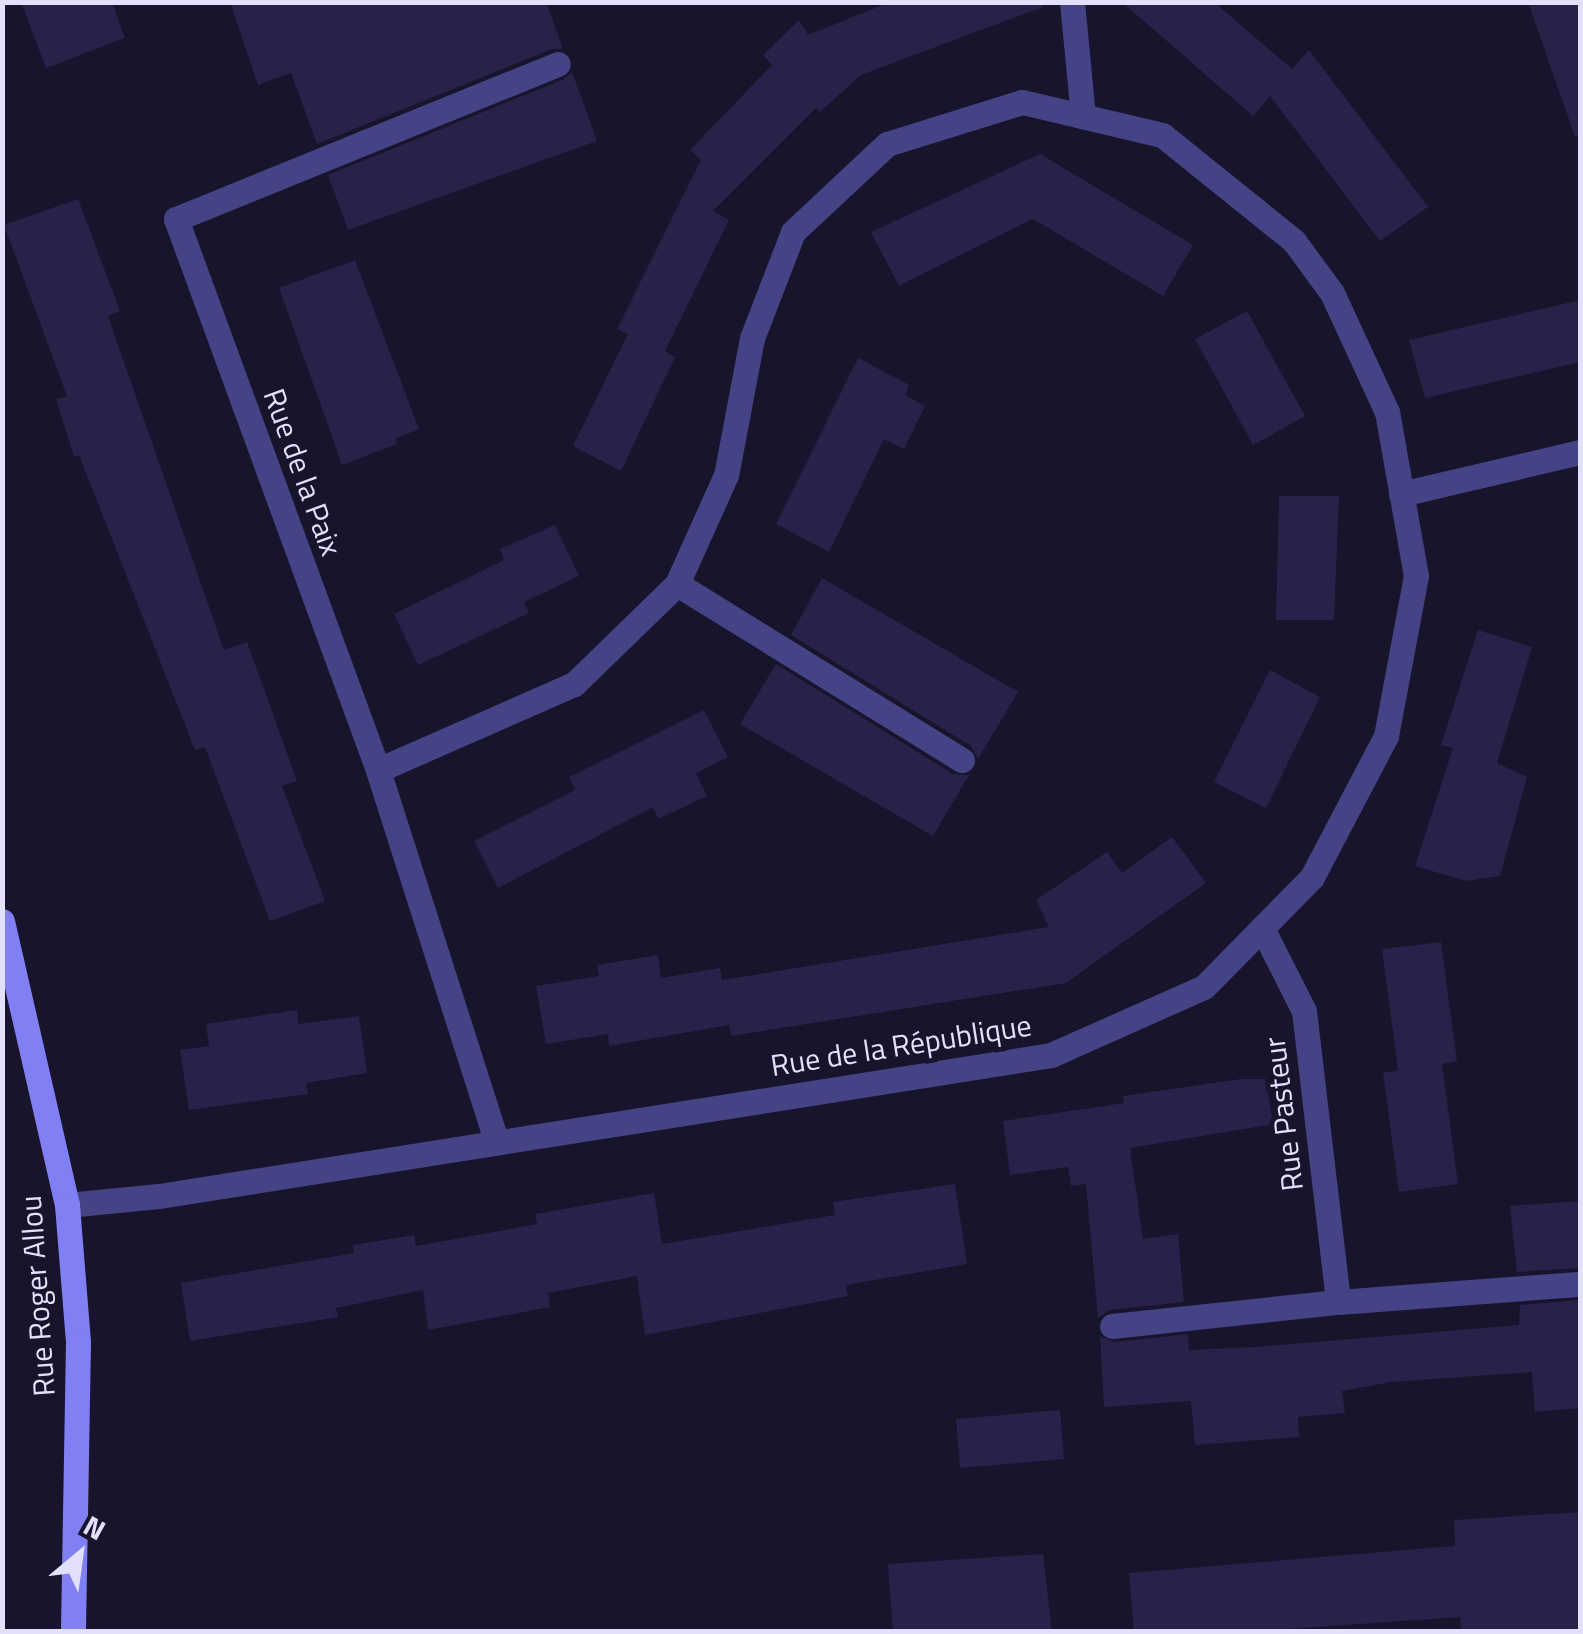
<!DOCTYPE html>
<html>
<head>
<meta charset="utf-8">
<style>
  body { margin:0 }
  #map { position:relative; width:1583px; height:1634px; overflow:hidden; background:#17142b; font-family:"Titillium Web",sans-serif }
  div>[style] { position:absolute }
  .building>* { inset:0; background:#29214a }
  .lane>* { height:25px; margin:-12.5px; padding:0 12.5px; transform-origin:12.5px; border-radius:12.5px; background:#444386 }
  .street>* { height:25px; margin:-12.5px; padding:0 12.5px; transform-origin:12.5px; border-radius:12.5px; background:#444386 }
  .secondary>* { height:25px; margin:-12.5px; padding:0 12.5px; transform-origin:12.5px; border-radius:12.5px; background:#807ff4 }
  span { translate:-50% -50%; white-space:nowrap; text-align:center; line-height:1.15; -webkit-text-stroke:10px #17142b; paint-order:stroke }
  .street-label { font-size:30px; color:#e3e0fc }
  .frame { position:absolute; inset:0; border:5px solid #e3e0fc; pointer-events:none }
  .north { position:absolute; left:30px; top:1504px; width:100px; height:100px; -webkit-text-stroke:8px #17142b; paint-order:stroke; rotate:29deg; font-size:28px; font-weight:700; line-height:40px; text-align:center; color:#e3e0fc }
  .north::after { content:''; display:block; margin:auto; width:35px; height:45px; background:#e3e0fc; clip-path:polygon(50% 0,100% 100%,50% 72%,0 100%) }
</style>
</head>
<body>
<div id="map">
  <div class="building">
    <div style="clip-path:polygon(21px 2px,112px 2px,125px 38px,46px 68px)"></div>
    <div style="clip-path:polygon(230px 2px,546px 2px,563px 49px,552px 49px,317px 144px,291px 73px,258px 85px)"></div>
    <div style="clip-path:polygon(890px 2px,1042px 2px,1043px 7px,861px 75px,820px 112px,816px 108px,713px 211px,729px 220px,665px 351px,675px 357px,621px 471px,573px 446px,628px 334px,617px 329px,701px 160px,690px 150px,772px 65px,763px 55px,799px 20px,808px 35px)"></div>
    <div style="clip-path:polygon(1122px 2px,1214px 2px,1292px 69px,1285px 77px,1309px 50px,1428px 207px,1380px 241px,1270px 96px,1253px 116px)"></div>
    <div style="clip-path:polygon(1528px 2px,1580px 2px,1580px 136px,1575px 137px)"></div>
    <div style="clip-path:polygon(572px 72px,597px 141px,348px 230px,328px 175px,564px 79px)"></div>
    <div style="clip-path:polygon(1040px 154px,1193px 245px,1163px 296px,1033px 219px,899px 286px,871px 232px)"></div>
    <div style="clip-path:polygon(78px 199px,120px 311px,108px 316px,224px 650px,247px 642px,297px 781px,282px 786px,325px 901px,270px 921px,205px 747px,195px 750px,79px 455px,74px 457px,56px 399px,67px 396px,4px 225px)"></div>
    <div style="clip-path:polygon(355px 260px,419px 429px,395px 439px,397px 444px,342px 465px,279px 288px)"></div>
    <div style="clip-path:polygon(1580px 300px,1580px 362px,1425px 398px,1409px 340px)"></div>
    <div style="clip-path:polygon(1247px 311px,1305px 416px,1253px 445px,1195px 339px)"></div>
    <div style="clip-path:polygon(858px 358px,909px 385px,905px 395px,925px 406px,904px 449px,884px 439px,829px 552px,776px 524px)"></div>
    <div style="clip-path:polygon(1279px 496px,1339px 496px,1334px 620px,1276px 620px)"></div>
    <div style="clip-path:polygon(555px 525px,579px 576px,524px 602px,529px 613px,418px 665px,394px 614px,504px 560px,500px 549px)"></div>
    <div style="clip-path:polygon(822px 578px,1018px 692px,978px 759px,971px 746px,791px 635px)"></div>
    <div style="clip-path:polygon(1478px 630px,1532px 647px,1497px 763px,1527px 777px,1500px 876px,1466px 881px,1415px 866px,1453px 748px,1441px 745px)"></div>
    <div style="clip-path:polygon(776px 664px,953px 774px,969px 775px,933px 836px,740px 724px)"></div>
    <div style="clip-path:polygon(1270px 670px,1320px 697px,1266px 808px,1214px 782px)"></div>
    <div style="clip-path:polygon(704px 710px,728px 757px,696px 773px,707px 796px,658px 819px,653px 807px,498px 888px,474px 841px,575px 790px,569px 777px)"></div>
    <div style="clip-path:polygon(1172px 837px,1206px 883px,1066px 983px,731px 1036px,729px 1025px,609px 1046px,608px 1034px,546px 1044px,536px 986px,599px 976px,597px 965px,658px 955px,661px 978px,720px 968px,722px 980px,1049px 927px,1036px 900px,1107px 852px,1122px 873px)"></div>
    <div style="clip-path:polygon(1441px 942px,1457px 1061px,1442px 1064px,1458px 1184px,1399px 1192px,1383px 1073px,1398px 1070px,1382px 949px)"></div>
    <div style="clip-path:polygon(297px 1010px,298px 1024px,359px 1016px,367px 1073px,306px 1083px,308px 1094px,189px 1110px,180px 1050px,209px 1046px,206px 1024px)"></div>
    <div style="clip-path:polygon(1241px 1079px,1266px 1079px,1273px 1124px,1130px 1148px,1143px 1239px,1178px 1234px,1184px 1302px,1110px 1310px,1098px 1318px,1086px 1184px,1071px 1186px,1068px 1167px,1010px 1175px,1003px 1121px,1124px 1103px,1123px 1096px)"></div>
    <div style="clip-path:polygon(955px 1184px,967px 1264px,846px 1285px,848px 1296px,645px 1335px,637px 1276px,548px 1293px,550px 1307px,428px 1330px,423px 1290px,336px 1308px,338px 1317px,190px 1341px,181px 1283px,354px 1253px,353px 1245px,414px 1235px,416px 1246px,537px 1224px,535px 1214px,654px 1193px,662px 1244px,835px 1215px,833px 1202px)"></div>
    <div style="clip-path:polygon(1580px 1201px,1580px 1268px,1517px 1272px,1510px 1206px)"></div>
    <div style="clip-path:polygon(1580px 1300px,1580px 1408px,1535px 1412px,1532px 1372px,1391px 1382px,1342px 1391px,1345px 1413px,1298px 1417px,1299px 1437px,1195px 1445px,1191px 1401px,1104px 1407px,1100px 1336px,1114px 1342px,1188px 1334px,1189px 1350px,1254px 1347px,1519px 1325px,1520px 1305px)"></div>
    <div style="clip-path:polygon(1060px 1410px,1064px 1459px,960px 1468px,956px 1419px)"></div>
    <div style="clip-path:polygon(1580px 1512px,1580px 1632px,1461px 1632px,1460px 1617px,1245px 1632px,1134px 1632px,1129px 1573px,1455px 1546px,1454px 1520px)"></div>
    <div style="clip-path:polygon(1043px 1554px,1052px 1632px,893px 1632px,888px 1564px)"></div>
  </div>
  <div class="lane">
    <div style="left:1072px;top:2px;width:115px;rotate:84.5deg"></div>
    <div style="left:677px;top:584px;width:335px;rotate:31.7deg"></div>
    <div style="left:1112px;top:1326px;width:227px;rotate:-6.1deg"></div>
    <div style="left:1338px;top:1302px;width:243px;rotate:-4.3deg"></div>
  </div>
  <div class="street">
    <div style="left:1401px;top:494px;width:184px;rotate:-13.2deg"></div>
    <div style="left:1262px;top:928px;width:93px;rotate:63.2deg"></div>
    <div style="left:1304px;top:1011px;width:293px;rotate:83.3deg"></div>
    <div style="left:496px;top:1140px;width:388px;rotate:-107.7deg"></div>
    <div style="left:378px;top:770px;width:587px;rotate:-110.13deg"></div>
    <div style="left:176px;top:219px;width:412px;rotate:-22.1deg"></div>
    <div style="left:67px;top:1205px;width:92px;rotate:-5.6deg"></div>
    <div style="left:159px;top:1196px;width:903px;rotate:-8.98deg"></div>
    <div style="left:1051px;top:1055px;width:167px;rotate:-24deg"></div>
    <div style="left:1204px;top:987px;width:154px;rotate:-45.5deg"></div>
    <div style="left:1312px;top:877px;width:159px;rotate:-62.3deg"></div>
    <div style="left:1386px;top:736px;width:163px;rotate:-79.4deg"></div>
    <div style="left:1416px;top:576px;width:167px;rotate:-100deg"></div>
    <div style="left:1387px;top:412px;width:131px;rotate:-114.8deg"></div>
    <div style="left:1332px;top:293px;width:64px;rotate:-126.2deg"></div>
    <div style="left:1294px;top:241px;width:169px;rotate:-141.2deg"></div>
    <div style="left:1162px;top:135px;width:144px;rotate:-166.7deg"></div>
    <div style="left:1022px;top:102px;width:141px;rotate:162.7deg"></div>
    <div style="left:887px;top:144px;width:129px;rotate:136.9deg"></div>
    <div style="left:793px;top:232px;width:114px;rotate:111.1deg"></div>
    <div style="left:752px;top:338px;width:139px;rotate:100.7deg"></div>
    <div style="left:726px;top:475px;width:120px;rotate:114.2deg"></div>
    <div style="left:677px;top:584px;width:144px;rotate:135.8deg"></div>
    <div style="left:574px;top:684px;width:214px;rotate:156.3deg"></div>
  </div>
  <div class="secondary">
    <div style="left:2px;top:921px;width:291px;rotate:77.1deg"></div>
    <div style="left:67px;top:1205px;width:137px;rotate:85.4deg"></div>
    <div style="left:78px;top:1342px;width:290px;rotate:91deg"></div>
  </div>
  <div class="street-label">
    <span style="left:303px;top:472px;rotate:70deg">Rue de la Paix</span>
    <span style="left:901px;top:1045px;rotate:-9deg">Rue de la République</span>
    <span style="left:1283px;top:1114px;rotate:-97deg">Rue Pasteur</span>
    <span style="left:37px;top:1296px;rotate:-94deg">Rue Roger Allou</span>
  </div>
  <div class="frame"></div>
  <div class="north">N</div>
</div>
</body>
</html>
